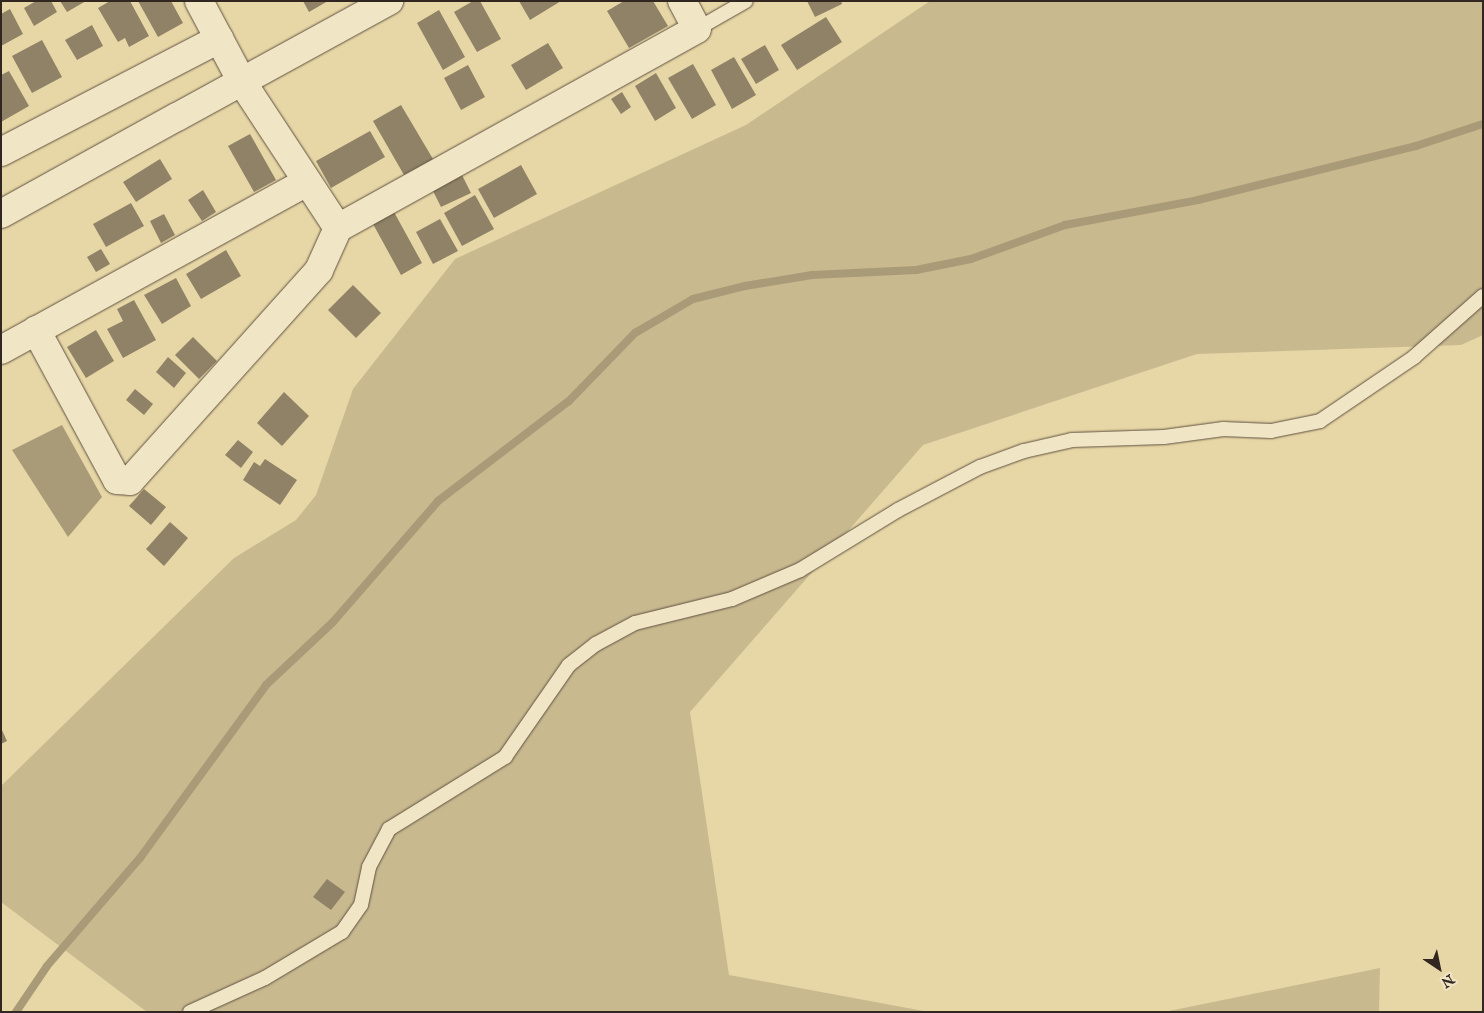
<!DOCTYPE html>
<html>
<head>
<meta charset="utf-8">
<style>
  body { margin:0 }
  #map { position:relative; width:1484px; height:1013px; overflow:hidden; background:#e8d7a6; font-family:"IM FELL English",serif }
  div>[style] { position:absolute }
  .green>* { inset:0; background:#c9b98f }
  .water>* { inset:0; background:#aa9b78 }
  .stream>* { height:8px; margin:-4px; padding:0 4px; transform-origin:4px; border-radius:4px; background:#aa9b78 }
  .building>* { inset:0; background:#908266 }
  .roads { filter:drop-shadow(0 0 1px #5f5242) drop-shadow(0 0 1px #5f5242) }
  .service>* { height:14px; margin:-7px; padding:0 7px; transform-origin:7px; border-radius:7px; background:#f0e5c5 }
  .minor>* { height:28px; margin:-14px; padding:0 14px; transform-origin:14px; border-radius:14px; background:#f0e5c5 }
  .tertiary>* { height:28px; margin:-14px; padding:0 14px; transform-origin:14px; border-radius:14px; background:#f0e5c5 }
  span { translate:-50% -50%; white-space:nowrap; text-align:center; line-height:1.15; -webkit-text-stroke:5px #f0e5c5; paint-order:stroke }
  .frame { position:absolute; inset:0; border:2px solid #312620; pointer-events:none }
  .north { position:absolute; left:1414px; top:943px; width:50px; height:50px; -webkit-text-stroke:4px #f0e5c5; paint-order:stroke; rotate:146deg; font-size:14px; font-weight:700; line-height:20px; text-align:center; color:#312620 }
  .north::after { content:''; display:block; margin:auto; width:18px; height:22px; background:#312620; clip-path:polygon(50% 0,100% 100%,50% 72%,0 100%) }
</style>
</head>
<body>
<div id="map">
  <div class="green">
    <div style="clip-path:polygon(930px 1px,1483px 1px,1483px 335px,1461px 345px,1197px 354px,923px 445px,690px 712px,729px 975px,929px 1012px,147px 1012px,1px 902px,1px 786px,234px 558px,296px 520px,316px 495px,353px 389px,455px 259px,746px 125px)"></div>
    <div style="clip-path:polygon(1380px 968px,1379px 1012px,1164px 1012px)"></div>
  </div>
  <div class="water">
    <div style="clip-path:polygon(62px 425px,102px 497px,68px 537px,12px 450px)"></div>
  </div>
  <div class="stream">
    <div style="left:16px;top:1012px;width:55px;rotate:-56deg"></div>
    <div style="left:47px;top:966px;width:143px;rotate:-49.3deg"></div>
    <div style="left:140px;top:858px;width:214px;rotate:-53.9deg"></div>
    <div style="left:266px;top:685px;width:92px;rotate:-43.2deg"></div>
    <div style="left:333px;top:622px;width:160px;rotate:-49deg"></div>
    <div style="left:438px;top:501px;width:165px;rotate:-37.4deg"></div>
    <div style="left:569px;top:401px;width:95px;rotate:-45.9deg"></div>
    <div style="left:635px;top:333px;width:67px;rotate:-30.4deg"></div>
    <div style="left:693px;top:299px;width:54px;rotate:-14deg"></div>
    <div style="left:745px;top:286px;width:68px;rotate:-9.3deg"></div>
    <div style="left:812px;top:275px;width:104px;rotate:-2.8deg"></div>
    <div style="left:916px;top:270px;width:56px;rotate:-11.3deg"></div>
    <div style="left:971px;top:259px;width:100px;rotate:-19.9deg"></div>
    <div style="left:1065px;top:225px;width:135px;rotate:-10.6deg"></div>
    <div style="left:1198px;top:200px;width:225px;rotate:-13.9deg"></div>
    <div style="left:1416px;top:146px;width:71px;rotate:-18.2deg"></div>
  </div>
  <div class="building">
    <div style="clip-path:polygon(36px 1px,51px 1px,57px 12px,34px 26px,24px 8px)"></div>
    <div style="clip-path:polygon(60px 1px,86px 1px,67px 12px)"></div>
    <div style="clip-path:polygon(110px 1px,130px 1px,149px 36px,129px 47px,125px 38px,118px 42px,98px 8px)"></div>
    <div style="clip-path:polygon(138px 1px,171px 1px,183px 23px,158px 37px)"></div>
    <div style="clip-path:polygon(303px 1px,328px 1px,309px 12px)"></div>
    <div style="clip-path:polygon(473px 1px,480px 1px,501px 39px,477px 52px,454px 12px)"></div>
    <div style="clip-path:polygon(519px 1px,561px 1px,530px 20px)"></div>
    <div style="clip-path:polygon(624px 1px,653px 1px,668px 26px,629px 48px,607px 11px)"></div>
    <div style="clip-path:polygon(807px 1px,841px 1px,842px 4px,815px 17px)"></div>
    <div style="clip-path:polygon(10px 9px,23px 34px,1px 46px,1px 14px)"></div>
    <div style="clip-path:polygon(439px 10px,465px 57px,443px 70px,417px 23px)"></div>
    <div style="clip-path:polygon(826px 17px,842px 42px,797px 70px,781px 45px)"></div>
    <div style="clip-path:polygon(92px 25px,103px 46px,77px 60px,65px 40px)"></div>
    <div style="clip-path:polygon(42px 40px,62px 77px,32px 93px,12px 56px)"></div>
    <div style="clip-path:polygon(548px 43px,563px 68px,526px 90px,511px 65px)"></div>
    <div style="clip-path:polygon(765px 45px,779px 70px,756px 84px,741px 59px)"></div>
    <div style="clip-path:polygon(734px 57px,756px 95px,732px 109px,711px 70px)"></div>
    <div style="clip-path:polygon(693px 64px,716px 105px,692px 119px,668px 78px)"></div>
    <div style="clip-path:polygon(468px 65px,485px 97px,461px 110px,444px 78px)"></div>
    <div style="clip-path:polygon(9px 71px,29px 106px,1px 122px,1px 75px)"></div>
    <div style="clip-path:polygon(656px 73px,676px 108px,655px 121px,635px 86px)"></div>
    <div style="clip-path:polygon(622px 92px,631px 107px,621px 114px,611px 99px)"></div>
    <div style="clip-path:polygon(401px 105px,433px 159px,404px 175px,373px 121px)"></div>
    <div style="clip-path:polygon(370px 131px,385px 157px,331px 188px,316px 161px)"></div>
    <div style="clip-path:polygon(250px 134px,276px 180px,254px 192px,228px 146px)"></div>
    <div style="clip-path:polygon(160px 159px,172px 179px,136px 202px,123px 182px)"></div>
    <div style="clip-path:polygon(521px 165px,537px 194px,494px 218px,478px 189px)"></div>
    <div style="clip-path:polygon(462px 175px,471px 193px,441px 207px,432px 189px)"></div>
    <div style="clip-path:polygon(203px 190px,216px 212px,202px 221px,188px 200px)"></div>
    <div style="clip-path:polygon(475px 195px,494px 229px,462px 246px,444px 213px)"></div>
    <div style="clip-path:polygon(131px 203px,144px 226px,106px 247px,93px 224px)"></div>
    <div style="clip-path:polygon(394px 212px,422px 263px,401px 275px,373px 224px)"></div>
    <div style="clip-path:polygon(164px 214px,175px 235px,161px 243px,150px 221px)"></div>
    <div style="clip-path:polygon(440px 219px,458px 251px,433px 264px,416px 232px)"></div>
    <div style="clip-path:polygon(101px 249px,110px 264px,96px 272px,87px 257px)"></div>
    <div style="clip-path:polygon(226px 250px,241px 276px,201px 299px,186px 274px)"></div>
    <div style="clip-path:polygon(176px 278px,191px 306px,162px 324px,144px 295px)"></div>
    <div style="clip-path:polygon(353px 285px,381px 313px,356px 338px,328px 310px)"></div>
    <div style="clip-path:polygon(134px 300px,156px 340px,123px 358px,107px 329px,123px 321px,117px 309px)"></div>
    <div style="clip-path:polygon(96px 330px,114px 361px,86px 378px,67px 347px)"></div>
    <div style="clip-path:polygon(193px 337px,217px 361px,199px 379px,175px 355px)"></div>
    <div style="clip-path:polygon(168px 357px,186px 373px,174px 388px,156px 372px)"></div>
    <div style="clip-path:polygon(135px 389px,153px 404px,144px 415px,126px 400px)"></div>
    <div style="clip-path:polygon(284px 392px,309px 416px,282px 446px,257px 423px)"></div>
    <div style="clip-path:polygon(238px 440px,253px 452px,241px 468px,225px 455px)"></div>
    <div style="clip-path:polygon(265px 459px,297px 480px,280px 505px,243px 480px,254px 462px,260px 466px)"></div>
    <div style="clip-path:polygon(144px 489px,166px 507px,151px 525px,129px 506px)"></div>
    <div style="clip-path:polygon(170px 522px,188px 538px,164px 566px,146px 549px)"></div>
    <div style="clip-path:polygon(1px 728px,7px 741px,1px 744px)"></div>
    <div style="clip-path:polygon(327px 879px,345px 892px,331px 910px,313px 897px)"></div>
  </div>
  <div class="roads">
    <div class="service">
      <div style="left:697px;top:29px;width:56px;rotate:-29.7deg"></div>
      <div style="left:190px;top:1012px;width:82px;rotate:-24.4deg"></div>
      <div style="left:265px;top:978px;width:90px;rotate:-30.9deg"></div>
      <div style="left:342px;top:932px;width:33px;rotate:-55deg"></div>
      <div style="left:361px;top:905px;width:39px;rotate:-78deg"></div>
      <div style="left:369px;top:867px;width:43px;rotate:-62.2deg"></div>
      <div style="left:389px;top:829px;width:137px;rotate:-31.8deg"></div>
      <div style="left:505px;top:757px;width:112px;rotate:-55.2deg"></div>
      <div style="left:569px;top:665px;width:34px;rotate:-38deg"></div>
      <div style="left:596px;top:644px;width:44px;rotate:-28.3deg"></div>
      <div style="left:635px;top:623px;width:100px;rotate:-13.9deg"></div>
      <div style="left:732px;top:599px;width:74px;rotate:-23.1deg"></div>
      <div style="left:800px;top:570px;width:115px;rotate:-31.5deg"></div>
      <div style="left:898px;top:510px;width:93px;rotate:-27.7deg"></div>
      <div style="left:980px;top:467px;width:47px;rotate:-20deg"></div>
      <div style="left:1024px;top:451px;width:49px;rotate:-12.9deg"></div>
      <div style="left:1072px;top:440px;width:92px;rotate:-1.9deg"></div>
      <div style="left:1164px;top:437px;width:60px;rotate:-7.7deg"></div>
      <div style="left:1223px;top:429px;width:48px;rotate:2.4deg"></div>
      <div style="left:1271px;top:431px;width:50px;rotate:-11.5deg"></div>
      <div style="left:1320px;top:421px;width:114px;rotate:-34.2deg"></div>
      <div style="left:1414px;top:357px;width:92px;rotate:-41.5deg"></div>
    </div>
    <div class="minor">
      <div style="left:199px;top:1px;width:92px;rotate:62deg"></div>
      <div style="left:242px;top:82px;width:175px;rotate:56.7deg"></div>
      <div style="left:177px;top:117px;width:242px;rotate:-28.7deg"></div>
      <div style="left:1px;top:152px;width:246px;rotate:-27.4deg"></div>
      <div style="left:36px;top:330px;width:170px;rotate:61.6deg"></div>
      <div style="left:117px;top:480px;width:13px;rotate:4deg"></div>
      <div style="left:130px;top:481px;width:283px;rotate:-48.1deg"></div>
      <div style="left:319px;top:270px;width:46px;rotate:-65.7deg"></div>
      <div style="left:338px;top:228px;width:410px;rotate:-29deg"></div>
      <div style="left:697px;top:29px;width:32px;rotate:-118deg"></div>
      <div style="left:1px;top:350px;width:349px;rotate:-28.8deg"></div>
    </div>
    <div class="tertiary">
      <div style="left:1px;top:214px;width:201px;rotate:-28.9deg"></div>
    </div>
  </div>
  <div class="frame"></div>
  <div class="north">N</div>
</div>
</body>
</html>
